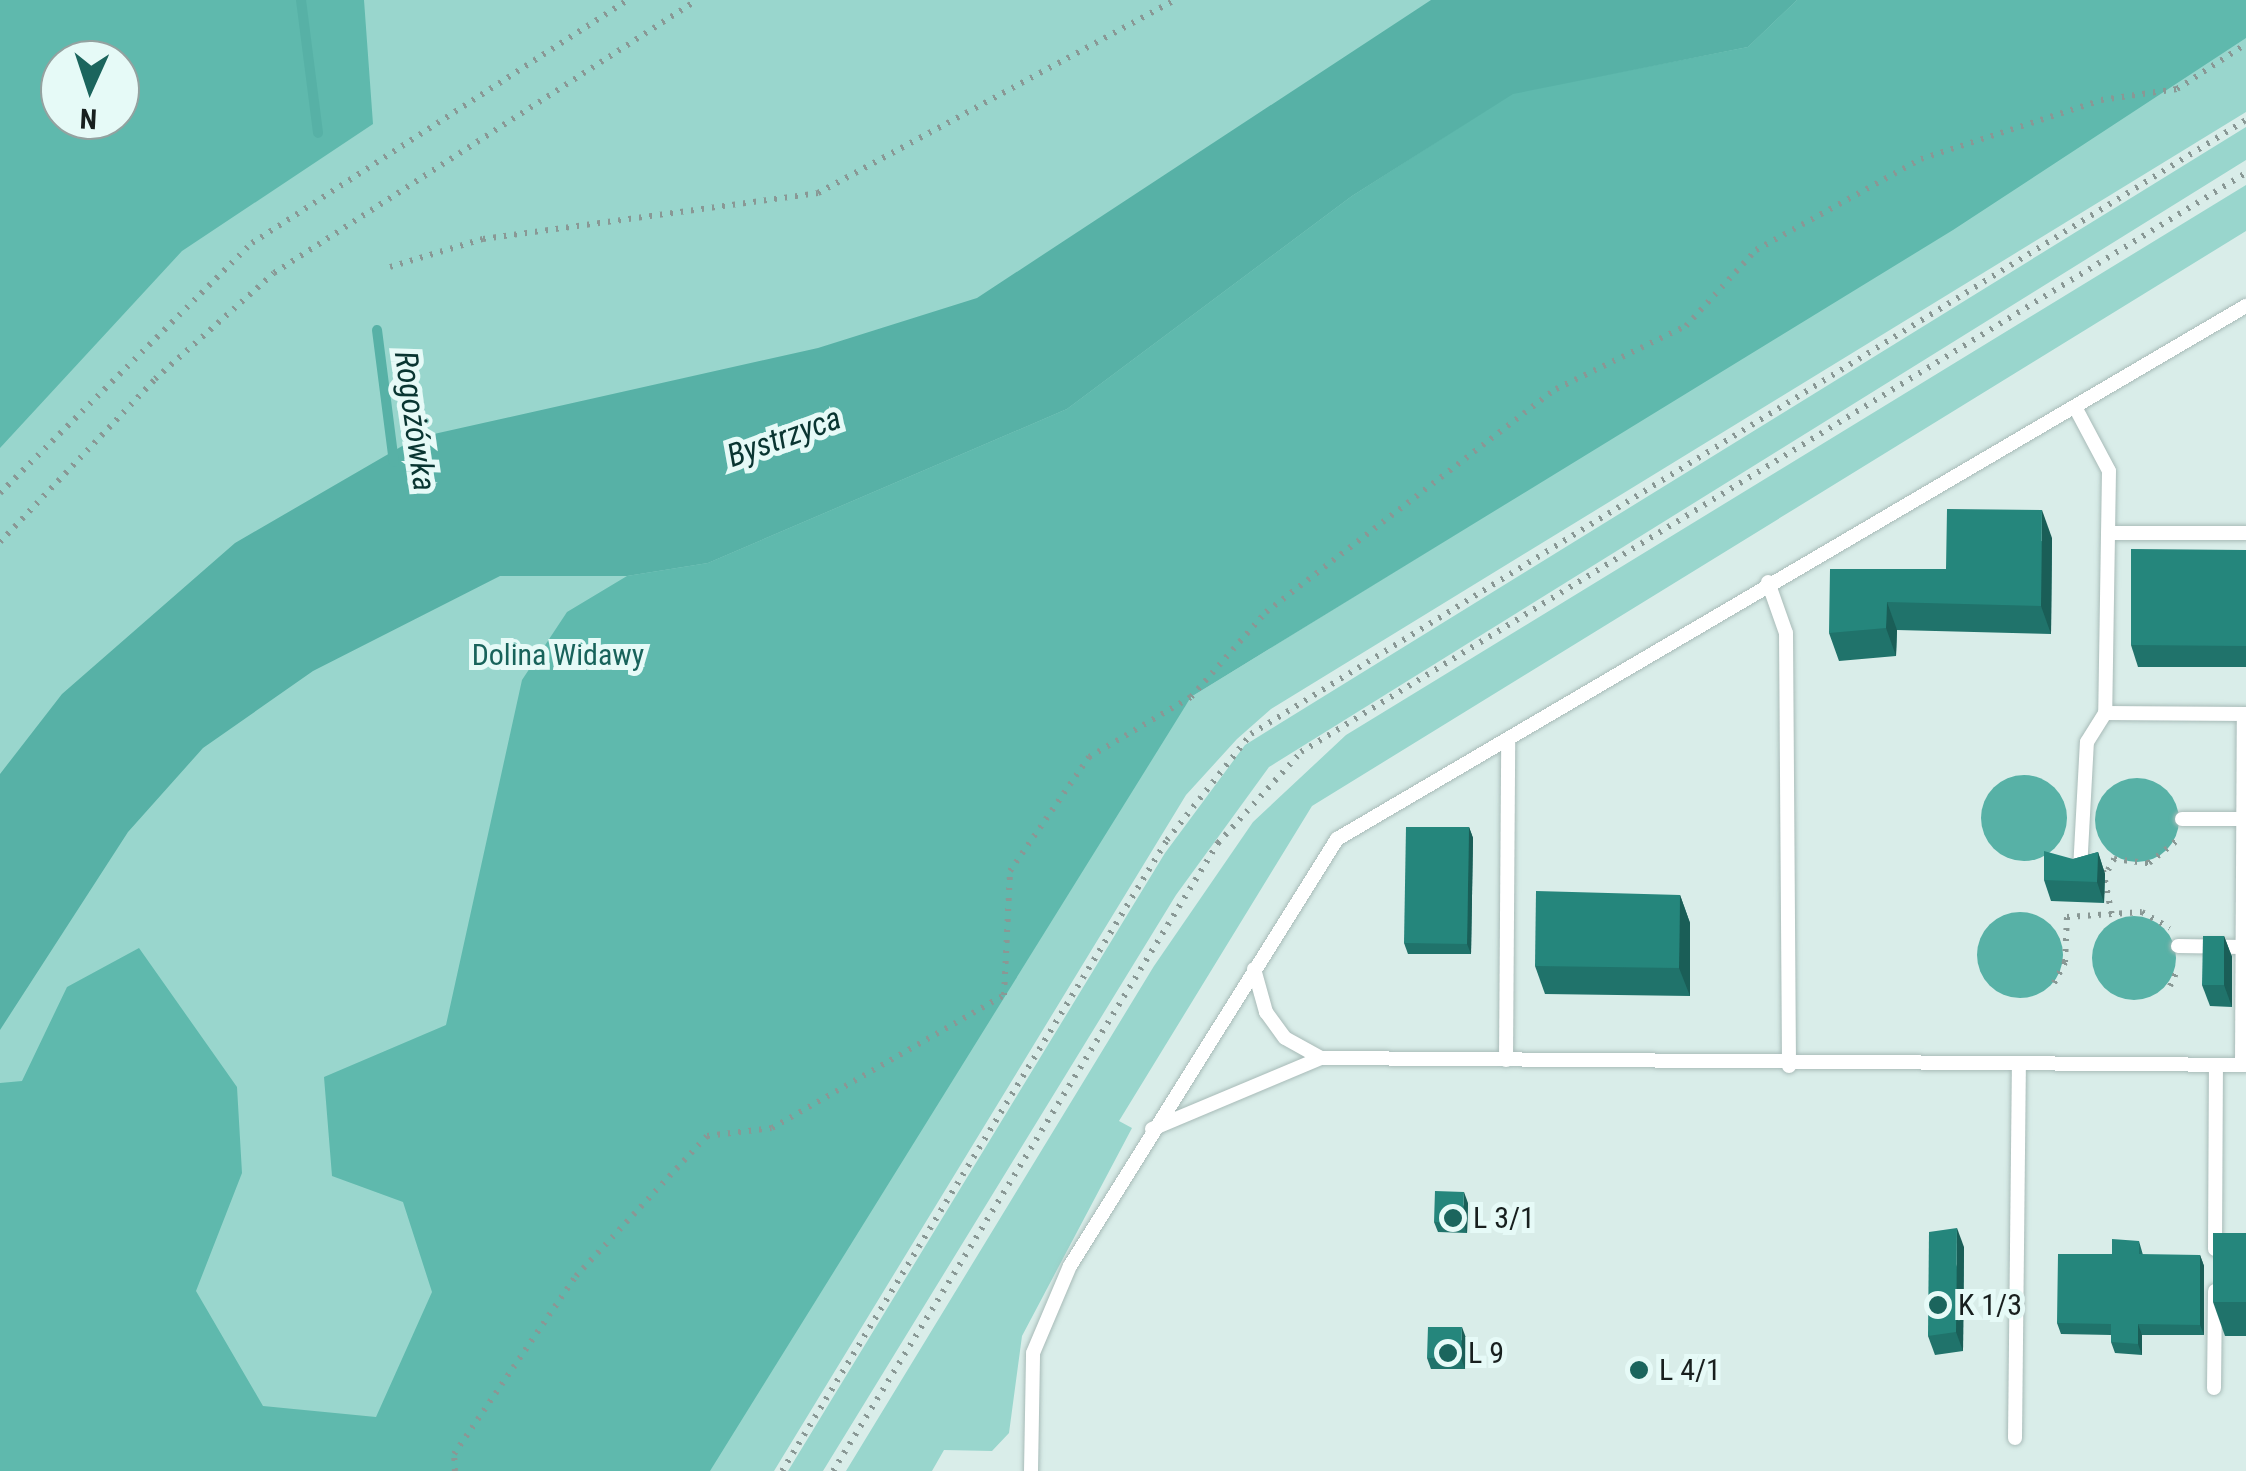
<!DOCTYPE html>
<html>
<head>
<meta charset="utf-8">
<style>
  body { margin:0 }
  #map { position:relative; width:2246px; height:1471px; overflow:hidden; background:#d9ede9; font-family:"Roboto Condensed",sans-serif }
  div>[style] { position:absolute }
  .green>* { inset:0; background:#99d6cd }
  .forest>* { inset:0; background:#5fb9ad }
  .water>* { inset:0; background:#57b1a6 }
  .round { border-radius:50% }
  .stream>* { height:10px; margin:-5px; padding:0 5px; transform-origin:5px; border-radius:5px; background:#57b1a6 }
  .path>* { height:6px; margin-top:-3px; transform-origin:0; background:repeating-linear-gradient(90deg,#899895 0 2.5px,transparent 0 10.5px) }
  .roads { filter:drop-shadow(0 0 2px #a8bbb8) drop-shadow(0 0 2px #a8bbb8) }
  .service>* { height:14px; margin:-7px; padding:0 7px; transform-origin:7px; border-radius:7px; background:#fff }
  .wall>* { inset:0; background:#20736b }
  .shaded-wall>* { inset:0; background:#1a5e57 }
  .building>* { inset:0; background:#25867c }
  .dots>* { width:28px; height:28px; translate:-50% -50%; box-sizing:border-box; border:5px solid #e6faf7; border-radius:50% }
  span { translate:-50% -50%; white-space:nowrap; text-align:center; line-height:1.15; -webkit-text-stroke:10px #e6faf7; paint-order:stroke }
  .park-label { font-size:30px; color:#18635b }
  .poi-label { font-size:30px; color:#181f1e }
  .left { translate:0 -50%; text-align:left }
  .water-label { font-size:32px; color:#093531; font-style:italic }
  .north { position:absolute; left:40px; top:40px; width:100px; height:100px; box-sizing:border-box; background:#e6faf7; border:2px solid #94a2a0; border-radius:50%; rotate:183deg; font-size:28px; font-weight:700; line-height:40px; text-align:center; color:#181f1e }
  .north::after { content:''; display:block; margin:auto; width:35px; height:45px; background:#1b655d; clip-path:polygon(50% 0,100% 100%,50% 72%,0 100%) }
</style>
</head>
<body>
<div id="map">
  <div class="green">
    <div style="clip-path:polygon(evenodd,0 0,2246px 0,2246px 112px,1271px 709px,1237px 739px,1186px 795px,774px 1471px,0 1471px,0 0,60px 60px,120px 60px,120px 120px,60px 120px,60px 60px,0 0,1982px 210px,1191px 697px,1166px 734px,1189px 696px,1982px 210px)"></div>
    <div style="clip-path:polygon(2246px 127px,2246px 160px,1269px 767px,1176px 895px,823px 1471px,788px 1471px,1165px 853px,1245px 745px)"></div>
    <div style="clip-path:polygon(2246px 185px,2246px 231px,1312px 806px,1119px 1121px,1132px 1128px,1022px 1336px,1009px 1433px,992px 1451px,944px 1450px,932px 1471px,846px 1471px,1154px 966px,1253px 822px,1346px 735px)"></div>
  </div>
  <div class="forest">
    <div style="clip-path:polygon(evenodd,0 0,364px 0,373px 124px,182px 251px,0 448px,0 0,120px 60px,120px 120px,60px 120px,60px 60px,120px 60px)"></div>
    <div style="clip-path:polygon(1797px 0,2246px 0,2246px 38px,1953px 230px,1191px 697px,710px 1471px,0 1471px,0 1083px,22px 1081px,67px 987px,139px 948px,237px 1087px,242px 1173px,196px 1291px,263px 1406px,376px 1417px,432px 1292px,403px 1202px,332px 1176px,324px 1077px,446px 1025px,522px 680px,567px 612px,627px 576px,708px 563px,1067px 409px,1352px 196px,1513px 93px,1748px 47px)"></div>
  </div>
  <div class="water">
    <div style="clip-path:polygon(1431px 0,1797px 0,1748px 47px,1513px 94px,1352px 196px,1067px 409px,708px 563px,627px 576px,500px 576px,313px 671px,203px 748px,128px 832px,0 1030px,0 774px,62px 694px,235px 543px,416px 438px,818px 348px,977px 298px)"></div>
    <div class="round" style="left:1981px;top:775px;width:86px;height:86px"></div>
    <div class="round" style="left:2095px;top:778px;width:84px;height:84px"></div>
    <div class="round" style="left:1977px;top:912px;width:86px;height:86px"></div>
    <div class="round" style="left:2092px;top:916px;width:84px;height:84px"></div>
  </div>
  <div class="stream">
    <div style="left:301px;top:0;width:134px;rotate:82.7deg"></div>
    <div style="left:377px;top:330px;width:133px;rotate:82.7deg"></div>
  </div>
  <div class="path">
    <div style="left:390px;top:267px;width:97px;rotate:-16.8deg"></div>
    <div style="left:483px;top:239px;width:338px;rotate:-7.8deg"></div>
    <div style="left:818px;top:193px;width:406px;rotate:-28.4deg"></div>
    <div style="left:0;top:493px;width:355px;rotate:-44.8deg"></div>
    <div style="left:252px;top:243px;width:447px;rotate:-32.9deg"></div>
    <div style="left:0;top:542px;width:225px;rotate:-46.4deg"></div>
    <div style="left:155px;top:379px;width:159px;rotate:-41.7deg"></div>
    <div style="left:274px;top:273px;width:503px;rotate:-32.84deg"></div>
    <div style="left:2103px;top:870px;width:47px;rotate:78.9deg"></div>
    <div style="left:2108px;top:870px;width:13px;rotate:-61deg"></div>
    <div style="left:2114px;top:859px;width:35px;rotate:7deg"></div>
    <div style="left:2149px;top:863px;width:36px;rotate:-39deg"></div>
    <div style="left:2054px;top:983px;width:24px;rotate:-62deg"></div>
    <div style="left:2065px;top:962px;width:45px;rotate:-87.5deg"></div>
    <div style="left:2067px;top:917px;width:75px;rotate:-3.8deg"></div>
    <div style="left:2142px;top:912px;width:32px;rotate:30deg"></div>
    <div style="left:2170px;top:986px;width:19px;rotate:-65deg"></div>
    <div style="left:455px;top:1471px;width:17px;rotate:-93deg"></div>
    <div style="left:454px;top:1454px;width:216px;rotate:-55.6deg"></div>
    <div style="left:576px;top:1276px;width:192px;rotate:-46.9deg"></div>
    <div style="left:707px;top:1136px;width:65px;rotate:-7deg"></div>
    <div style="left:772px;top:1128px;width:267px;rotate:-29.8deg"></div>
    <div style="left:1004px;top:995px;width:124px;rotate:-87.2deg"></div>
    <div style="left:1010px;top:871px;width:139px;rotate:-55.3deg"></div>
    <div style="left:1089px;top:757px;width:118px;rotate:-30.5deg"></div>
    <div style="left:1191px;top:697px;width:113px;rotate:-48.6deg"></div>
    <div style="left:1266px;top:612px;width:366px;rotate:-37.6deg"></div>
    <div style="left:1556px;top:389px;width:144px;rotate:-25.9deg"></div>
    <div style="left:1686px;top:326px;width:103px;rotate:-47.4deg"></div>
    <div style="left:1756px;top:250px;width:188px;rotate:-28.9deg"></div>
    <div style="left:1921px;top:159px;width:189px;rotate:-18.1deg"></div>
    <div style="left:2101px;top:100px;width:77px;rotate:-8.2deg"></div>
    <div style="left:2177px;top:89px;width:82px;rotate:-33.1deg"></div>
    <div style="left:782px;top:1471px;width:739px;rotate:-58.61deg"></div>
    <div style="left:1167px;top:840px;width:135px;rotate:-51.6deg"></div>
    <div style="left:1251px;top:734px;width:1169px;rotate:-31.68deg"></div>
    <div style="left:833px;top:1471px;width:737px;rotate:-58.49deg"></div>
    <div style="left:1218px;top:843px;width:123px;rotate:-47.6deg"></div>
    <div style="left:1301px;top:752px;width:1108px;rotate:-31.5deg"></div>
  </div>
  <div class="roads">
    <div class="service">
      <div style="left:2075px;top:407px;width:72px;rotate:62deg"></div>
      <div style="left:2109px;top:471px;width:242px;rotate:90.9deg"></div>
      <div style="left:2105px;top:713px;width:141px;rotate:0.4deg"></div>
      <div style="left:2108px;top:533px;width:138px"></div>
      <div style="left:1768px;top:582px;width:54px;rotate:70.6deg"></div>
      <div style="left:1786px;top:633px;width:433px;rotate:89.6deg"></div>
      <div style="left:2182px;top:819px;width:64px"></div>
      <div style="left:2080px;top:870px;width:128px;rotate:-86.9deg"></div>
      <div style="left:2087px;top:742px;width:34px;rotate:-58deg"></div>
      <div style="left:2178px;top:946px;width:64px;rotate:0.9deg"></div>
      <div style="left:1254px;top:969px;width:45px;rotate:74.4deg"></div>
      <div style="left:1266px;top:1012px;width:32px;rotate:54deg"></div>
      <div style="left:1285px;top:1038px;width:41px;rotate:29.1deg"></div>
      <div style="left:1506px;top:1060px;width:320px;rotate:-89.6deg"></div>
      <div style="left:2242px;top:1065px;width:351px;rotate:-89.7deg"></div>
      <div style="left:1152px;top:1129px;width:183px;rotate:-22.8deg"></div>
      <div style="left:1321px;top:1058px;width:925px;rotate:0.43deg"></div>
      <div style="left:2215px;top:1249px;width:184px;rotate:-89.7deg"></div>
      <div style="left:2214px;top:1388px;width:97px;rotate:-89.4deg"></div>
      <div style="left:2015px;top:1438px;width:372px;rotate:-89.4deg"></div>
      <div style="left:1031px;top:1471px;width:118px;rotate:-89deg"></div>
      <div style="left:1033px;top:1353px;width:95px;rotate:-67deg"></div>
      <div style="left:1070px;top:1266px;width:504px;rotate:-57.98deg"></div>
      <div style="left:1337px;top:839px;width:1054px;rotate:-30.39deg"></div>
    </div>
  </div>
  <div class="wall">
    <div style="clip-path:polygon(2052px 538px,2051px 634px,1897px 630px,1896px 656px,1839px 661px,1829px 633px,1946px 569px)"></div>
    <div style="clip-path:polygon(2246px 550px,2246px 667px,2138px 667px,2131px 645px)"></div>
    <div style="clip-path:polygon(1469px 827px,1473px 838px,1471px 954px,1408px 954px,1404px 943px)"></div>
    <div style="clip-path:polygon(2098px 852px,2105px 874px,2104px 903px,2051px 901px,2044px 880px,2073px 859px)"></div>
    <div style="clip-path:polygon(1680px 895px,1690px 923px,1690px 996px,1545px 994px,1535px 966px)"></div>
    <div style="clip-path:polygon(2224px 936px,2232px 957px,2232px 1007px,2210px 1006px,2202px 985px)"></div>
    <div style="clip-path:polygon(1468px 1203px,1467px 1233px,1438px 1232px,1434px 1222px)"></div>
    <div style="clip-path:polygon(2246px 1233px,2246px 1336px,2225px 1336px,2213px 1302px)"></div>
    <div style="clip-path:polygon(2139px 1241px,2143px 1255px,2200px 1255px,2204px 1266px,2204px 1335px,2142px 1335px,2142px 1355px,2115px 1353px,2111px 1342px,2111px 1335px,2061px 1334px,2057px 1323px,2112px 1254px)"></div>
    <div style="clip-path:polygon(1964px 1247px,1963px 1351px,1935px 1355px,1928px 1336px)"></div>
    <div style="clip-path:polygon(1466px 1338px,1465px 1369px,1431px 1369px,1427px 1358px)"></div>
  </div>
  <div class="shaded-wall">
    <div style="clip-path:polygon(2042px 510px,2052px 538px,2051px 634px,2041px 606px)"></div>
    <div style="clip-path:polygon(1887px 602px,1897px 630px,1896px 656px,1886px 628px)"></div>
    <div style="clip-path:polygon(1469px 827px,1473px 838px,1471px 954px,1467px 944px)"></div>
    <div style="clip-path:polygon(2098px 852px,2105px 874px,2104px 903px,2097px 882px)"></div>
    <div style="clip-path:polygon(1680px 895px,1690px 923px,1690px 996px,1679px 968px)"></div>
    <div style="clip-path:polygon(2224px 936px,2232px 957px,2232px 1007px,2224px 985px)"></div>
    <div style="clip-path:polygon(1464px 1192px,1468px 1203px,1467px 1233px,1463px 1223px)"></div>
    <div style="clip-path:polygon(1957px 1228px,1964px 1247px,1963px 1351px,1956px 1332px)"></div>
    <div style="clip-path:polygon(2200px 1255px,2204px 1266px,2204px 1335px,2200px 1325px)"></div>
    <div style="clip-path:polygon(2138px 1324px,2142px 1335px,2142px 1355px,2138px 1344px)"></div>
    <div style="clip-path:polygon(1462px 1327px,1466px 1338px,1465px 1369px,1461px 1358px)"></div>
  </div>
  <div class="building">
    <div style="clip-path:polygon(1947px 509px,2042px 510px,2041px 606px,1887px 602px,1886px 628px,1829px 633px,1830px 569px,1946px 569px)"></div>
    <div style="clip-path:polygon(2131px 549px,2246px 550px,2246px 646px,2131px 645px)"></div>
    <div style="clip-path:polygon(1406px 827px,1469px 827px,1467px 944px,1404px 943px)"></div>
    <div style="clip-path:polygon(2044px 851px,2073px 859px,2098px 852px,2097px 882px,2044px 880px)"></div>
    <div style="clip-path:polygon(1536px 891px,1680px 895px,1679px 968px,1535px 966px)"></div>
    <div style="clip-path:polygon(2203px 936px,2224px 936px,2224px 985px,2202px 985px)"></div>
    <div style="clip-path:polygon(1435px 1191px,1464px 1192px,1463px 1223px,1434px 1222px)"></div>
    <div style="clip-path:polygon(1957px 1228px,1956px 1332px,1928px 1336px,1929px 1232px)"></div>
    <div style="clip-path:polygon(2213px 1233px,2246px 1233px,2246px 1302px,2213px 1302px)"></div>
    <div style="clip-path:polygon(2112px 1239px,2139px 1241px,2139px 1254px,2200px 1255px,2200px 1325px,2138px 1324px,2138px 1344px,2111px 1342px,2111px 1324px,2057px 1323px,2058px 1254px,2112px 1254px)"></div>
    <div style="clip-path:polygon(1428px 1327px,1462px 1327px,1461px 1358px,1427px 1358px)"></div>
  </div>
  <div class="dots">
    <div style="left:1453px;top:1218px;background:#1b655d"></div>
    <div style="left:1938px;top:1305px;background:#1b655d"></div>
    <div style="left:1448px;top:1353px;background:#1b655d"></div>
    <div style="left:1639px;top:1370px;background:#1b655d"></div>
  </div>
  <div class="park-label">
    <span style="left:558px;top:655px">Dolina Widawy</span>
  </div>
  <div class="poi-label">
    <span class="left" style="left:1473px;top:1218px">L 3/1</span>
    <span class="left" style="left:1958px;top:1305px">K 1/3</span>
    <span class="left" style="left:1468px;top:1353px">L 9</span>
    <span class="left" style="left:1659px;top:1370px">L 4/1</span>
  </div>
  <div class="water-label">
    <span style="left:415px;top:421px;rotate:82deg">Rogożówka</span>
    <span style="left:784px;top:437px;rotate:-20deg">Bystrzyca</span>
  </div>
  <div class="north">N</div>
</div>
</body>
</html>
